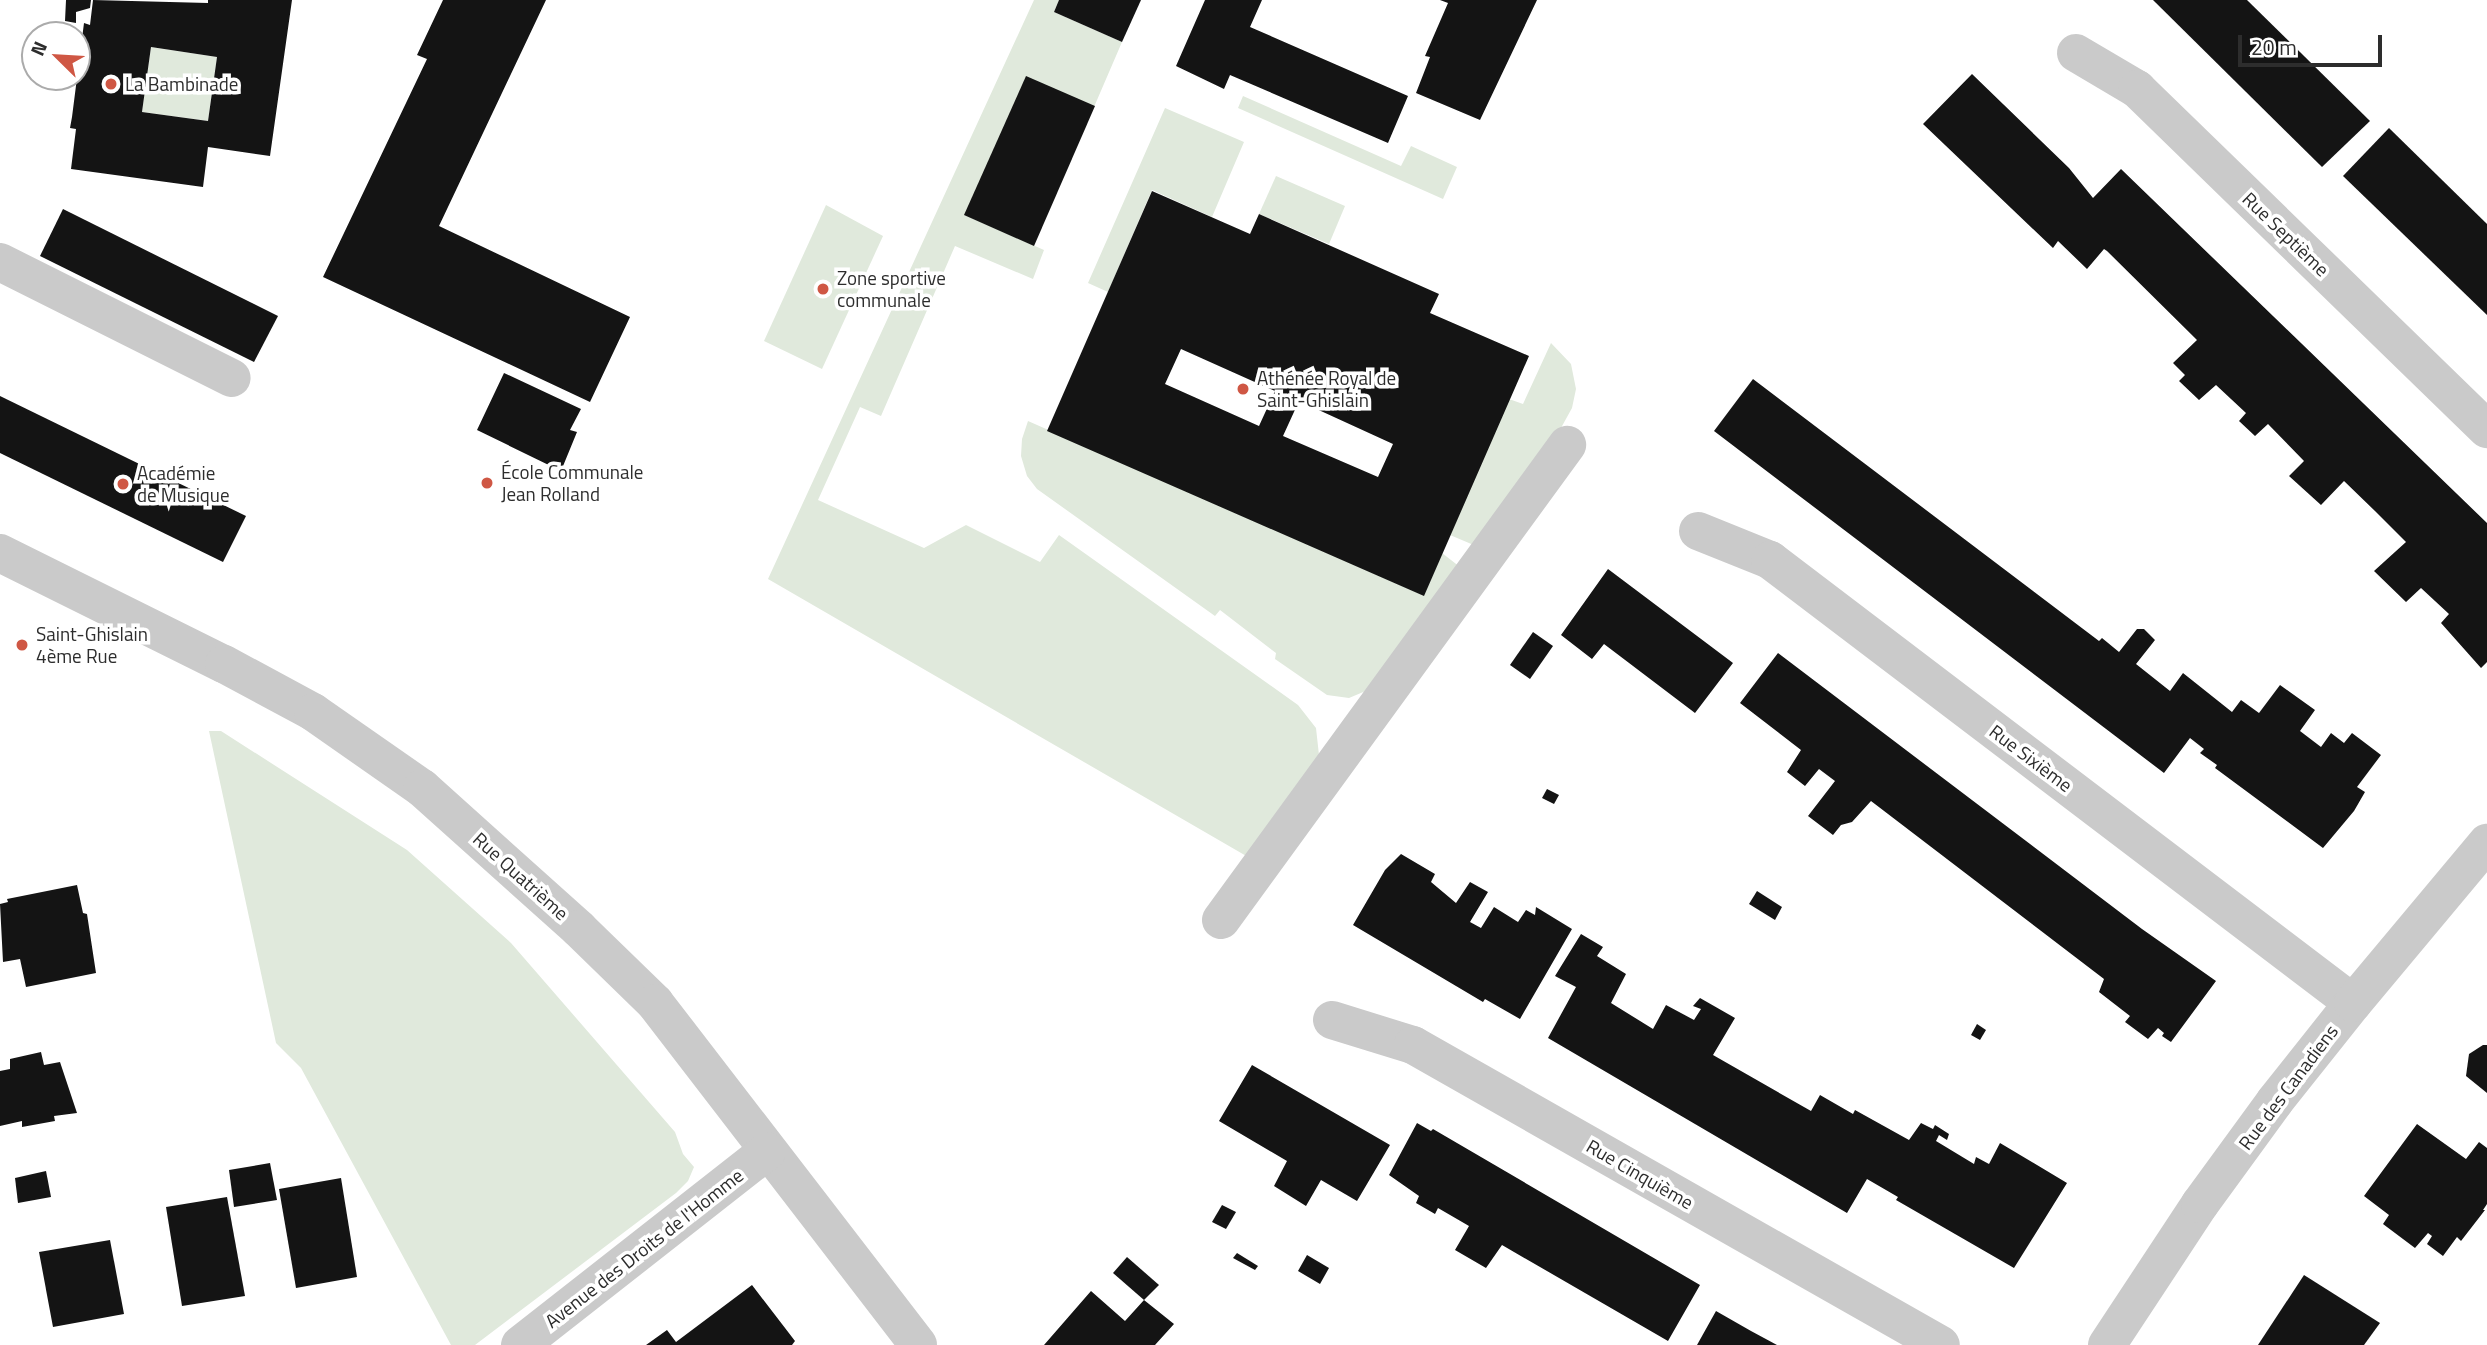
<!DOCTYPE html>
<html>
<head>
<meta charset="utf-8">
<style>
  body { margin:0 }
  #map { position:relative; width:2487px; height:1345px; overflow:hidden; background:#fff; font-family:"Titillium Web",sans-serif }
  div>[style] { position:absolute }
  .green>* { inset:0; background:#e0e9dc }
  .building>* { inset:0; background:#141414 }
  .minor>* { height:38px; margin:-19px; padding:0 19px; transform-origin:19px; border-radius:19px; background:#cacaca }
  .dots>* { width:19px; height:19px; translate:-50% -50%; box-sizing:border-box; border:4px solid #fff; border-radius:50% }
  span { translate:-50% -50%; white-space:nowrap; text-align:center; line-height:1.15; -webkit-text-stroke:7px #fff; paint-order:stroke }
  .poi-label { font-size:19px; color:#2d2d2d }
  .left { translate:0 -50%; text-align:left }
  .street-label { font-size:19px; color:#2d2d2d }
  .north { position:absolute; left:21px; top:21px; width:70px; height:70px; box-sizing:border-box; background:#fff; border:2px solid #ababab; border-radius:50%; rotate:294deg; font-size:19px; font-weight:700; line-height:28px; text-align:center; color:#2d2d2d }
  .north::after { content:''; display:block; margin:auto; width:24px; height:32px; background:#cf5744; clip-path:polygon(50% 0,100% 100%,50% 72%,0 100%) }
  .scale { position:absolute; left:2238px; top:35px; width:144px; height:32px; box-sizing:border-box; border:4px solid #2d2d2d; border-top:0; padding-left:9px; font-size:21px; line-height:24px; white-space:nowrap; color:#2d2d2d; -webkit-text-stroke:5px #fff; paint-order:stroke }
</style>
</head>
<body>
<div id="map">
  <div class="green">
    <div style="clip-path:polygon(1034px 0,1059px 0,1054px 12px,1122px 42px,1094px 107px,965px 215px,1044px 250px,1033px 279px,955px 246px,881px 416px,860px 407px,818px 500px,924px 548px,966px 525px,1040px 562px,1059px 535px,1298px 705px,1316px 728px,1319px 755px,1248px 857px,768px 579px)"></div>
    <div style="clip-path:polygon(151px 47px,217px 57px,208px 121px,142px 112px)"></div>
    <div style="clip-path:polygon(1243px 96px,1401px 166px,1411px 146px,1457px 167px,1443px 199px,1238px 108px)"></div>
    <div style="clip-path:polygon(1165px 108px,1244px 142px,1212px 217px,1152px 190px,1108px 292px,1088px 283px)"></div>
    <div style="clip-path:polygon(1276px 176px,1345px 206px,1329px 244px,1259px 214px)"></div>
    <div style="clip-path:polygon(826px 205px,883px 236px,822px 369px,764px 341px)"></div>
    <div style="clip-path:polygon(1551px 343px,1571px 364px,1576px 389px,1572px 408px,1556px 437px,1476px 546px,1450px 535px,1509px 399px,1523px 404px)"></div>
    <div style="clip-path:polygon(1028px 421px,1423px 595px,1442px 553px,1460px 567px,1368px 690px,1349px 698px,1327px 695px,1275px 659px,1276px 653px,1220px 610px,1215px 616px,1037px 489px,1027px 476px,1021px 456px,1022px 439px)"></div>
    <div style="clip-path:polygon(209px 731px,221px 731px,407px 850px,511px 943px,675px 1132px,683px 1154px,694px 1167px,688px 1181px,676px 1193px,475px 1345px,451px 1345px,301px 1068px,276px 1043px)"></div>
  </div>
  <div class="building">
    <div style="clip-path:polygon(66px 0,91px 0,90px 8px,76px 12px,76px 23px,65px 21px)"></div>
    <div style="clip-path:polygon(evenodd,93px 0,208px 3px,208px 0,292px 0,270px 156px,208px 147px,203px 187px,71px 169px,76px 129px,70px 128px,72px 117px,84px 23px,90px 25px,93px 0,151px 47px,217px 57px,208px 121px,142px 112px,151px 47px)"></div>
    <div style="clip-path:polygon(443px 0,546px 0,439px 226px,630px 317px,590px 402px,323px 277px,427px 59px,417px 55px)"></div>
    <div style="clip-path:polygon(1059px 0,1141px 0,1122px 42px,1054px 12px)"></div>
    <div style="clip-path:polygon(1205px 0,1262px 0,1250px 27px,1408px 96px,1388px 143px,1230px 75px,1224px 89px,1176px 66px)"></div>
    <div style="clip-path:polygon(1440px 0,1537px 0,1480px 120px,1416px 93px,1430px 57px,1425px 56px,1448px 3px)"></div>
    <div style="clip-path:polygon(2153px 0,2247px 0,2370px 121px,2322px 167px)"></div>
    <div style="clip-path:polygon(1972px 74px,2069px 168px,2093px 198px,2121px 169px,2487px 523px,2487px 662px,2481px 668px,2441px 623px,2449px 614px,2421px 588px,2406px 602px,2374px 571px,2406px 542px,2375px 511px,2344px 481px,2321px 505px,2289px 476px,2304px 461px,2268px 424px,2255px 436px,2239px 421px,2246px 413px,2216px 385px,2199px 400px,2179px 381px,2185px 375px,2173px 363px,2197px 340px,2107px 251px,2104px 249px,2087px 269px,2058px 241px,2053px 248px,1923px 124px)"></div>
    <div style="clip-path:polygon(1026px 76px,1095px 106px,1034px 246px,964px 215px)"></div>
    <div style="clip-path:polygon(2389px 128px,2487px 224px,2487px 315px,2343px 176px)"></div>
    <div style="clip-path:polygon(evenodd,1152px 191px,1250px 234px,1259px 214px,1439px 294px,1430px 313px,1529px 356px,1424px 596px,1047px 431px,1152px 191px,1181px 349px,1275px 391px,1259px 426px,1165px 384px,1181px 349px,1152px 191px,1299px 401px,1393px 444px,1378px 477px,1283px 436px,1299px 401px)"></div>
    <div style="clip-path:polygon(63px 209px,278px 316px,254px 362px,40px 256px)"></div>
    <div style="clip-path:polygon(504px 373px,581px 409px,570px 430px,577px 432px,561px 471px,477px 430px)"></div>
    <div style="clip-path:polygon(1753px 379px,2099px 641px,2102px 638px,2119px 652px,2137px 629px,2144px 629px,2155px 640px,2136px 664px,2170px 691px,2183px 673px,2232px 712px,2241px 700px,2259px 713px,2280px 685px,2315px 710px,2300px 731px,2321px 747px,2331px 733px,2344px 743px,2352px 733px,2381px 755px,2357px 787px,2365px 792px,2354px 811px,2323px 848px,2215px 768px,2217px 765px,2200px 753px,2204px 749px,2190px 738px,2164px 773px,1714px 431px)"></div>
    <div style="clip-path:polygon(0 396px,246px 516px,223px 562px,0 453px)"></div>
    <div style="clip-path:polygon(1608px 569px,1733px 663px,1695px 713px,1604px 644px,1592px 659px,1561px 635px)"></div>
    <div style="clip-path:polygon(1533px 632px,1553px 646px,1530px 679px,1510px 665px)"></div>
    <div style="clip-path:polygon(1778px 653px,2142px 929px,2216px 981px,2171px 1042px,2162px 1036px,2164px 1033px,2158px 1028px,2148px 1039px,2125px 1022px,2130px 1016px,2099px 992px,2104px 979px,1871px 801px,1852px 822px,1841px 825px,1833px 835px,1808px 816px,1835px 781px,1819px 769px,1805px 786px,1787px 772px,1801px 750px,1740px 703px)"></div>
    <div style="clip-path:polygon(1547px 789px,1559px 795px,1554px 804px,1542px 798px)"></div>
    <div style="clip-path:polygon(1401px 854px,1435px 874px,1431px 882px,1456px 903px,1470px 882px,1488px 892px,1470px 922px,1481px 928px,1494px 907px,1518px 922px,1526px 910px,1535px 915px,1536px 907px,1572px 929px,1520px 1019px,1485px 999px,1483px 1002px,1353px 925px,1385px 870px)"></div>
    <div style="clip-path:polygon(77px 885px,83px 913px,87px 914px,96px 973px,26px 987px,20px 959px,3px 962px,0 904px,8px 902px,7px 899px)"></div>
    <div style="clip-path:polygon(1757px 891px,1782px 907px,1775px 920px,1749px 904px)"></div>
    <div style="clip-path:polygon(1581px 934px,1603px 947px,1597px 956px,1626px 974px,1611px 1003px,1653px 1029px,1666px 1005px,1694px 1020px,1701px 1009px,1693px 1006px,1700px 998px,1735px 1018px,1713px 1055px,1811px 1111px,1820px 1095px,1853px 1114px,1855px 1110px,1909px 1140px,1921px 1123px,1933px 1129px,1935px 1125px,1949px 1134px,1947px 1140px,1939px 1135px,1936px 1141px,1974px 1164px,1976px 1157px,1989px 1164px,2000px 1143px,2067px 1183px,2014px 1268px,1896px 1200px,1898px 1197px,1867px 1179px,1847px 1213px,1548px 1038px,1576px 987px,1555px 976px)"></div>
    <div style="clip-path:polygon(1977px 1024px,1986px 1030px,1980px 1040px,1971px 1035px)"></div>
    <div style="clip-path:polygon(2483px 1045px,2487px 1045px,2487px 1093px,2466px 1076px,2469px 1054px)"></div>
    <div style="clip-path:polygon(41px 1052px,44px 1065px,60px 1062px,77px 1113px,54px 1116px,55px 1121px,22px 1127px,22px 1121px,0 1126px,0 1071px,10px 1069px,10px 1059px)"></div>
    <div style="clip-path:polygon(1252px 1065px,1390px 1145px,1357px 1201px,1321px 1180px,1306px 1206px,1274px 1186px,1287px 1161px,1219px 1121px)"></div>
    <div style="clip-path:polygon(1417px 1123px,1431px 1131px,1433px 1129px,1700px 1285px,1668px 1341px,1502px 1245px,1486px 1268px,1455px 1250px,1469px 1226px,1438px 1208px,1435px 1214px,1416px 1203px,1419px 1196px,1389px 1175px)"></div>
    <div style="clip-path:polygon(2417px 1124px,2466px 1159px,2479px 1142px,2487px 1148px,2487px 1204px,2483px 1210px,2485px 1210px,2461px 1241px,2457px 1237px,2443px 1256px,2427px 1244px,2432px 1236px,2428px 1233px,2415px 1248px,2383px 1224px,2389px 1215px,2364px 1196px)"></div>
    <div style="clip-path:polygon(270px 1163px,277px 1200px,234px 1207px,229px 1170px)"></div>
    <div style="clip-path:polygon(46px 1171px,51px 1197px,18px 1203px,15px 1178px)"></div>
    <div style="clip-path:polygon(341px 1178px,357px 1277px,296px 1288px,279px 1189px)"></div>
    <div style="clip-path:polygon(227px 1197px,245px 1296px,182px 1306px,166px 1207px)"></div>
    <div style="clip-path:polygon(1222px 1205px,1236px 1212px,1226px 1229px,1212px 1222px)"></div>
    <div style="clip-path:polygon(110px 1240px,124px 1314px,53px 1327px,39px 1252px)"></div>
    <div style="clip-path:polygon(1237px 1253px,1258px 1266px,1255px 1270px,1233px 1258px)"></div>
    <div style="clip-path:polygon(1307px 1255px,1329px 1268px,1320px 1284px,1298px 1271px)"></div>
    <div style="clip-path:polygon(1127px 1257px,1159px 1285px,1144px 1300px,1113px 1273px)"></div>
    <div style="clip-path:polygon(2304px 1275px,2380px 1323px,2364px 1345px,2258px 1345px)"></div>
    <div style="clip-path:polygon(752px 1285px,795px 1341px,792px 1345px,646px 1345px,667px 1330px,676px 1342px)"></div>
    <div style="clip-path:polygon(1091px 1291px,1125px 1321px,1144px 1300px,1174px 1324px,1155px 1345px,1044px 1345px)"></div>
    <div style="clip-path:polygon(1716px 1311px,1751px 1331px,1777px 1345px,1697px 1345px)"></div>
  </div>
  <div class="minor">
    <div style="left:2076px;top:53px;width:71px;rotate:30.5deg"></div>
    <div style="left:2137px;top:89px;width:488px;rotate:44.2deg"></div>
    <div style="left:0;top:262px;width:259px;rotate:26.6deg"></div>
    <div style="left:1698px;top:531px;width:78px;rotate:21.9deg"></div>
    <div style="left:1770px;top:560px;width:732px;rotate:37.23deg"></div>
    <div style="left:0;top:553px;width:250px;rotate:26.4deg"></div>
    <div style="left:224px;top:664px;width:101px;rotate:28.3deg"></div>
    <div style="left:313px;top:712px;width:133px;rotate:34.9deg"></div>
    <div style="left:422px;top:788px;width:211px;rotate:41.9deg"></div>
    <div style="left:579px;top:929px;width:106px;rotate:44.2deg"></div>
    <div style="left:655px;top:1003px;width:431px;rotate:52.4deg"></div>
    <div style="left:1221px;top:920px;width:588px;rotate:-53.93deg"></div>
    <div style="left:1332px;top:1020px;width:85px;rotate:17.2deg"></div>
    <div style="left:1413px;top:1045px;width:607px;rotate:29.6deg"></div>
    <div style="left:520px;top:1345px;width:314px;rotate:-38.1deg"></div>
    <div style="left:2107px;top:1345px;width:169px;rotate:-56.6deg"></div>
    <div style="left:2200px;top:1204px;width:127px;rotate:-53.9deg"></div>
    <div style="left:2275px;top:1101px;width:125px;rotate:-51.5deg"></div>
    <div style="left:2353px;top:1003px;width:209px;rotate:-50.1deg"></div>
  </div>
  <div class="dots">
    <div style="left:111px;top:84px;background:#cf5744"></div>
    <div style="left:823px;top:289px;background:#cf5744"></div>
    <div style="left:1243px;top:389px;background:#cf5744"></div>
    <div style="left:487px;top:483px;background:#cf5744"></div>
    <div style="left:123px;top:484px;background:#cf5744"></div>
    <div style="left:22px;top:645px;background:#cf5744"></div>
  </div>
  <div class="poi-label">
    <span class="left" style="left:125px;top:84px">La Bambinade</span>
    <span class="left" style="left:837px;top:289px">Zone sportive<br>communale</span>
    <span class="left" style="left:1257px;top:389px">Athénée Royal de<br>Saint-Ghislain</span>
    <span class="left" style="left:501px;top:483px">École Communale<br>Jean Rolland</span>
    <span class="left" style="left:137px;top:484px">Académie<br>de Musique</span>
    <span class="left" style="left:36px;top:645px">Saint-Ghislain<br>4ème Rue</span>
  </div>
  <div class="street-label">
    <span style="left:2286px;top:234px;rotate:44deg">Rue Septième</span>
    <span style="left:2031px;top:758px;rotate:37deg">Rue Sixième</span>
    <span style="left:521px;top:876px;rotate:42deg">Rue Quatrième</span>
    <span style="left:2288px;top:1087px;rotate:-53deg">Rue des Canadiens</span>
    <span style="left:1640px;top:1174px;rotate:30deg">Rue Cinquième</span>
    <span style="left:644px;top:1248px;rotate:-38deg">Avenue des Droits de l'Homme</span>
  </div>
  <div class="north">N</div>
  <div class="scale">20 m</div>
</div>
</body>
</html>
